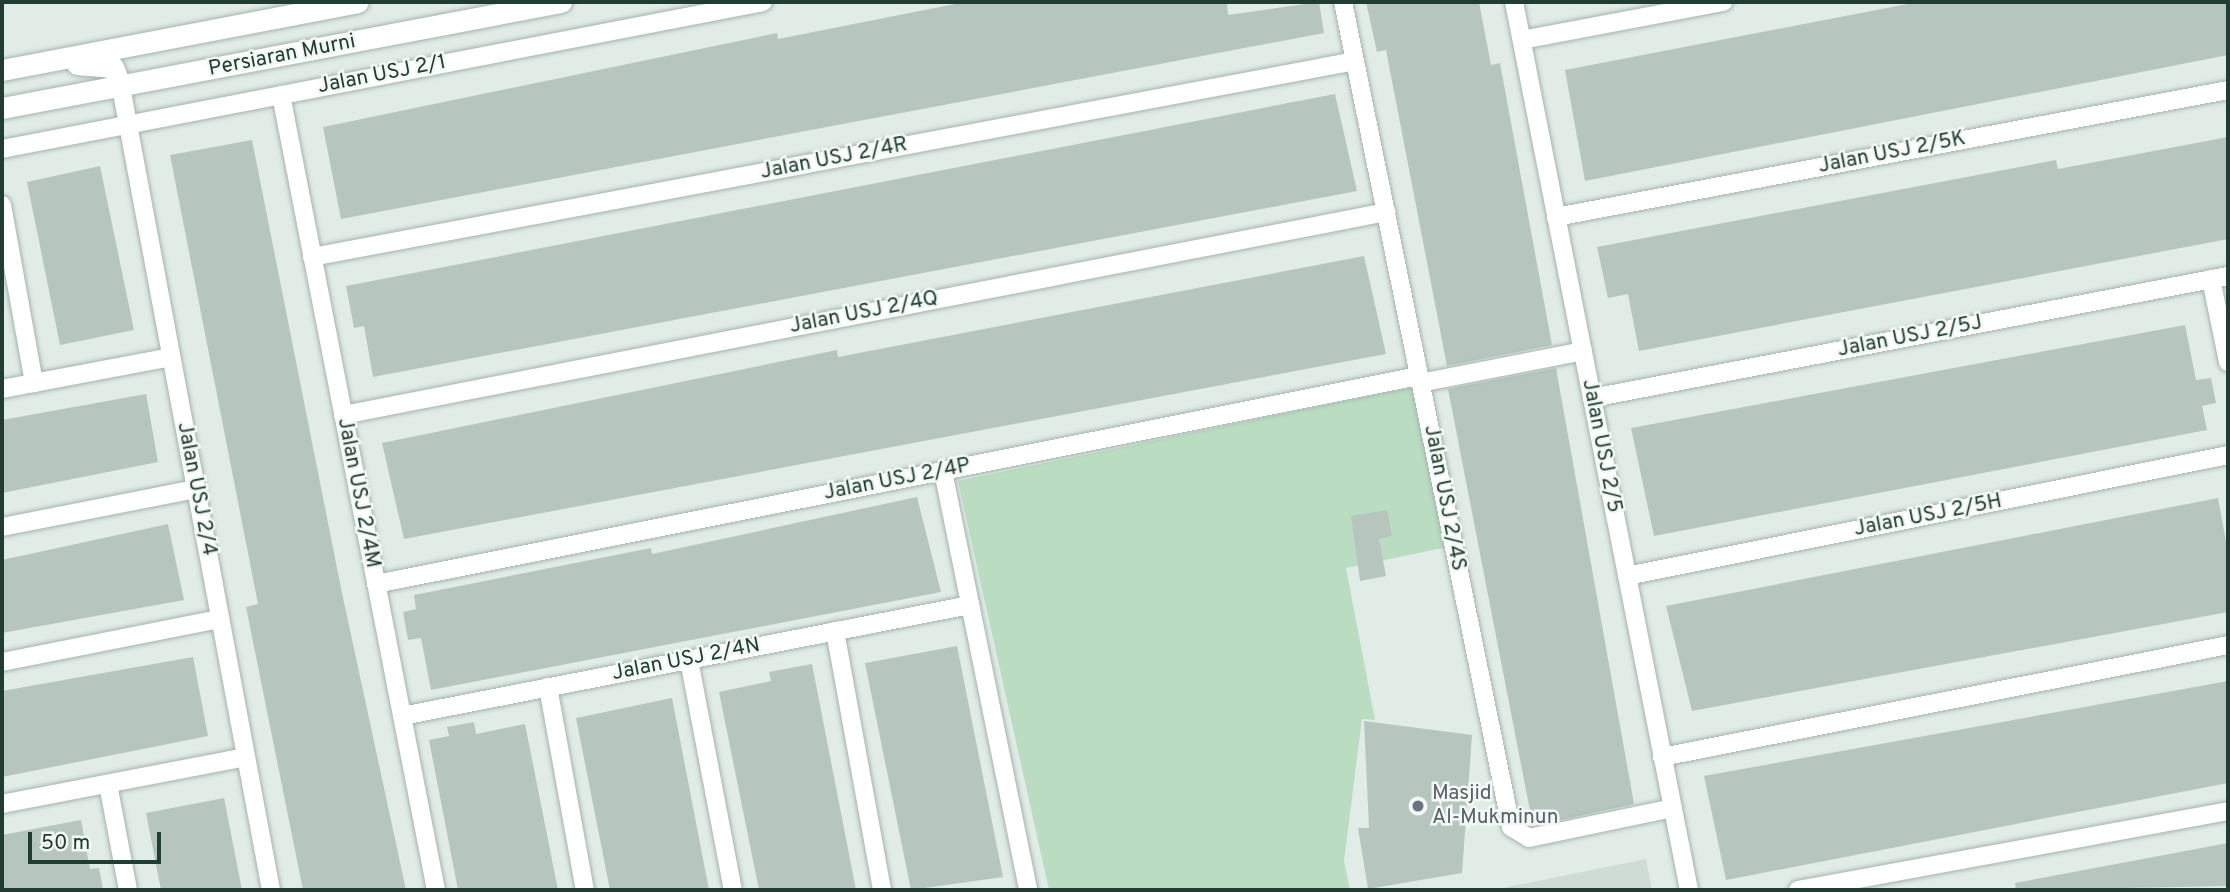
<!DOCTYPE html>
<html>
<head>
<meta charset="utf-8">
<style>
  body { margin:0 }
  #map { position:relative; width:2230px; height:892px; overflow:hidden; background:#e1ece6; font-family:Overpass,sans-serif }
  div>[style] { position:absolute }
  .built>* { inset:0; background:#cfdbd5 }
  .green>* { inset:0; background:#baddc1 }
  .building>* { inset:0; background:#b6c6bf }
  .roads { filter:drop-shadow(0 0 2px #a4b4ad) drop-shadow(0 0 2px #a4b4ad) }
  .street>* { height:18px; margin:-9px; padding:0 9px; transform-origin:9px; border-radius:9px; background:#fff }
  .secondary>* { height:21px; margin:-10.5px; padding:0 10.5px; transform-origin:10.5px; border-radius:10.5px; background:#fff }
  .dots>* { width:19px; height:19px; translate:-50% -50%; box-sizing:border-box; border:4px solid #f2f8f4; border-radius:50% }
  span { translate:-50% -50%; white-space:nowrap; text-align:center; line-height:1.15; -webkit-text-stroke:5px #f2f8f4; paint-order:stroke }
  .street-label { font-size:21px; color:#213c33 }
  .worship-label { font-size:21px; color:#5b616d }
  .left { translate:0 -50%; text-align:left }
  .frame { position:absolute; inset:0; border:4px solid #213c33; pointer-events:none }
  .scale { position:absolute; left:28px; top:832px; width:133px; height:32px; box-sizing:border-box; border:4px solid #213c33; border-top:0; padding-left:9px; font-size:21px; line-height:24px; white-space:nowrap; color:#213c33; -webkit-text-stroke:5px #f2f8f4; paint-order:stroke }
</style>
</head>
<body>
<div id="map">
  <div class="built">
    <div style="clip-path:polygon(1646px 859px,1652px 890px,1493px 890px)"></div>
  </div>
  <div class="green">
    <div style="clip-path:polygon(1413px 387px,1447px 547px,1346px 568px,1375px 720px,1362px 719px,1344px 861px,1350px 890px,1049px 890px,958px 481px)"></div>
  </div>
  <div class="building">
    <div style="clip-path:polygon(965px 2px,1227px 2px,1228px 15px,1319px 2px,1324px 33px,341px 219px,323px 127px,777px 33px,778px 39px)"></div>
    <div style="clip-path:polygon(1366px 2px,1479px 2px,1491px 65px,1500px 63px,1552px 345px,1447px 366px,1386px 50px,1377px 52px)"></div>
    <div style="clip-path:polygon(1918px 2px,2228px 2px,2228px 55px,1585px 181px,1565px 70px)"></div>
    <div style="clip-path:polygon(1335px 94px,1357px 191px,373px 377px,364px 326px,354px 328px,346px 286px)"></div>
    <div style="clip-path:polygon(2228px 137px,2228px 239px,1639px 351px,1628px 294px,1608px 298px,1597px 247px,2056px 160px,2058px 169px)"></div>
    <div style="clip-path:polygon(252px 140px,341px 588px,406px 890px,303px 890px,246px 607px,258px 604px,170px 155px)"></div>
    <div style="clip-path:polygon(100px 166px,134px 330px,60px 345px,27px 182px)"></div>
    <div style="clip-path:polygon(1364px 256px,1386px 354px,404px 539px,382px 443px,837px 350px,838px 357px)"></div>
    <div style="clip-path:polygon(2185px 325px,2196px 380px,2211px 378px,2216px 403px,2202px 406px,2207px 430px,1654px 536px,1631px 428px)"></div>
    <div style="clip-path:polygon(1556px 368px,1634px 804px,1552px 822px,1532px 821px,1448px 389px)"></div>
    <div style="clip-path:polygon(146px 394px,158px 462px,2px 493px,2px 420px)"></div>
    <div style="clip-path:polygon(917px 497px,941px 592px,431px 690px,421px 638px,408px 640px,403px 612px,416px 609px,414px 595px,651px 548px,652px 554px)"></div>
    <div style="clip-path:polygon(2218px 498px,2228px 552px,2228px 612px,1692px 711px,1666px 606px)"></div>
    <div style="clip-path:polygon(1387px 510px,1392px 536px,1379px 539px,1386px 576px,1360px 581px,1351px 516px)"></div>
    <div style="clip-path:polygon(168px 524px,184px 600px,2px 633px,2px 560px)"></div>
    <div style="clip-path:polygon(957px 646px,1003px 877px,911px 890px,865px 663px)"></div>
    <div style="clip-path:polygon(193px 657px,208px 736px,2px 777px,2px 691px)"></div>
    <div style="clip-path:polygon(812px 664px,856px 890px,759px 890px,719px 692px,771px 681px,769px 672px)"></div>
    <div style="clip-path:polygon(2228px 681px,2228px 783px,1726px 880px,1704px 776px)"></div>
    <div style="clip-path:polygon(672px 698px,709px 890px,610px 890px,576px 718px)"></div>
    <div style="clip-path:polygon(1364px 721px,1472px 735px,1462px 873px,1368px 889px,1358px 828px,1369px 828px)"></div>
    <div style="clip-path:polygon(474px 722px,476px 734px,525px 724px,558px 890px,458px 890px,429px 740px,449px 736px,447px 727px)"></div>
    <div style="clip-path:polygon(224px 798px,242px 890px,161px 890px,146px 813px)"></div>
    <div style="clip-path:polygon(81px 820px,90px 869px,99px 868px,103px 890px,2px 890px,2px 835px)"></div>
    <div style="clip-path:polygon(2228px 843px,2228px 886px,2016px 890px,2015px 883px)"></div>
  </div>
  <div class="roads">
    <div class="street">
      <div style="left:1343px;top:2px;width:842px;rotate:78.49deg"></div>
      <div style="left:1511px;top:827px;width:21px;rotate:31deg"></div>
      <div style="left:1529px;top:838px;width:147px;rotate:-11.8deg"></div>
      <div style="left:1514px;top:2px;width:905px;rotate:78.85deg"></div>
      <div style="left:1522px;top:40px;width:205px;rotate:-10.7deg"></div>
      <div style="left:121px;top:87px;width:817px;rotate:79.42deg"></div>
      <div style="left:281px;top:95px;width:810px;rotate:78.97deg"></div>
      <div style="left:2px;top:149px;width:775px;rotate:-10.93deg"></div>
      <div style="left:2px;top:205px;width:181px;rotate:79.8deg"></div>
      <div style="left:1556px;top:217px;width:684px;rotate:-10.7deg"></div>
      <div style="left:312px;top:257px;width:1061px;rotate:-10.64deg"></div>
      <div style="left:2211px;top:279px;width:85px;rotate:78.4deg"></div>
      <div style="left:1420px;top:383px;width:166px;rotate:-11.1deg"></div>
      <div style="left:2px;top:389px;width:172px;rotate:-10.7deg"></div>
      <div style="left:1592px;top:398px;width:648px;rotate:-10.86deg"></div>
      <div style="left:343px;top:415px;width:1063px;rotate:-11.01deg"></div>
      <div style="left:943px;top:471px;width:428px;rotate:78.5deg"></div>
      <div style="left:2px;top:527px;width:198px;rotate:-11.1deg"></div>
      <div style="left:1627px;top:576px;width:613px;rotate:-11.38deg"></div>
      <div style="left:376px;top:584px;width:1064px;rotate:-11.28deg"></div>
      <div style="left:835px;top:631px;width:263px;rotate:79.7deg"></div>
      <div style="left:689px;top:660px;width:234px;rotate:79.2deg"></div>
      <div style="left:2px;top:662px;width:222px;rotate:-11.2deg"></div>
      <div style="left:548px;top:687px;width:206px;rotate:79.7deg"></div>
      <div style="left:402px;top:716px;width:579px;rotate:-11.06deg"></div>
      <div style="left:1662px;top:757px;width:577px;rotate:-11.19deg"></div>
      <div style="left:108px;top:784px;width:108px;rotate:79.3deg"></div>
      <div style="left:2px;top:804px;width:248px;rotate:-10.9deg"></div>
      <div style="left:1798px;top:890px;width:437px;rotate:-10.4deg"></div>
    </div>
    <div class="secondary">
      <div style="left:77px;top:64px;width:36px;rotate:5deg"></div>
      <div style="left:113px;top:67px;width:22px;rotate:68deg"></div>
      <div style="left:2px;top:70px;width:362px;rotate:-10.8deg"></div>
      <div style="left:2px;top:108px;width:569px;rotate:-10.74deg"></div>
    </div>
  </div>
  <div class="dots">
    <div style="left:1418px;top:806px;background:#6b7280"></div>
  </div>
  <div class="street-label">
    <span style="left:282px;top:56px;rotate:-11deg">Persiaran Murni</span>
    <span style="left:382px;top:75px;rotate:-11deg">Jalan USJ 2/1</span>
    <span style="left:1892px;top:153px;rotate:-11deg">Jalan USJ 2/5K</span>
    <span style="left:834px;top:159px;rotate:-11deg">Jalan USJ 2/4R</span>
    <span style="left:864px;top:313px;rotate:-11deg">Jalan USJ 2/4Q</span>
    <span style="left:1910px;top:337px;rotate:-11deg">Jalan USJ 2/5J</span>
    <span style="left:1601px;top:446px;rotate:79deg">Jalan USJ 2/5</span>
    <span style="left:897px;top:480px;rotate:-11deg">Jalan USJ 2/4P</span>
    <span style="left:196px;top:489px;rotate:79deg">Jalan USJ 2/4</span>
    <span style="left:358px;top:493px;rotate:79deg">Jalan USJ 2/4M</span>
    <span style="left:1444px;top:498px;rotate:79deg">Jalan USJ 2/4S</span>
    <span style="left:1928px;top:516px;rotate:-11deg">Jalan USJ 2/5H</span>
    <span style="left:686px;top:660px;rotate:-11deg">Jalan USJ 2/4N</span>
  </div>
  <div class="worship-label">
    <span class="left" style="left:1432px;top:806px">Masjid<br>Al-Mukminun</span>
  </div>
  <div class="frame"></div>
  <div class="scale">50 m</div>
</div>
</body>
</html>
